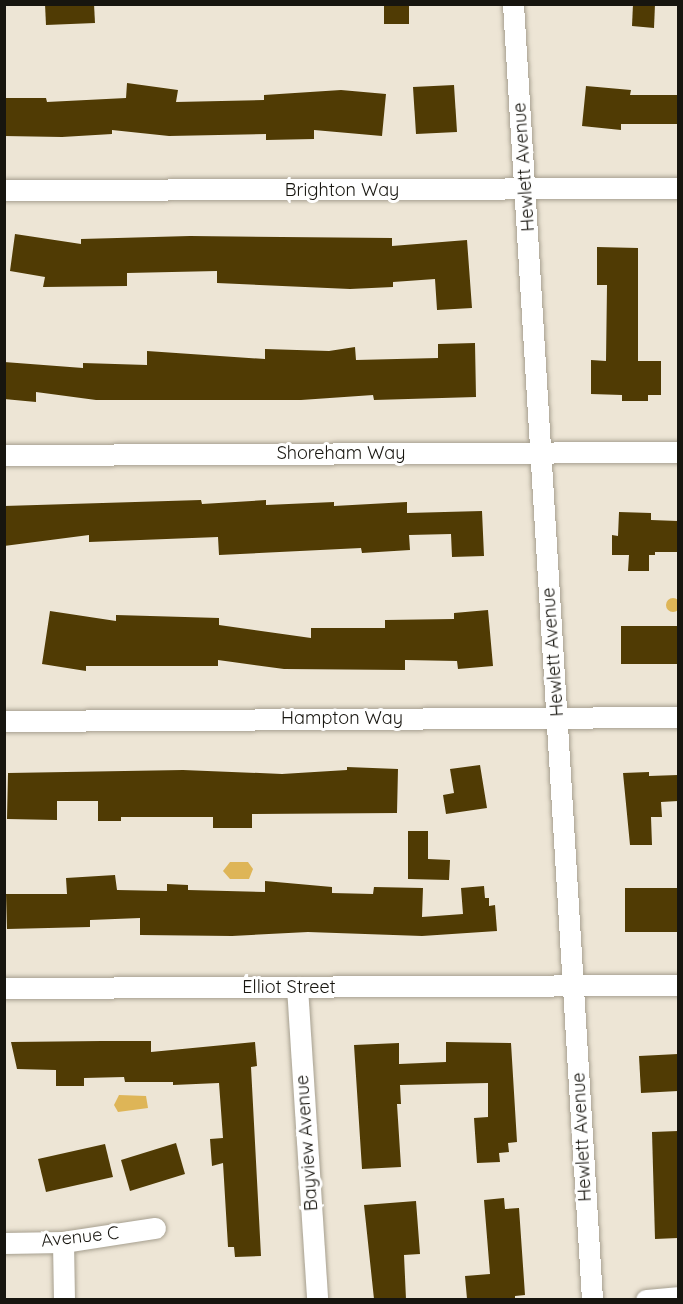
<!DOCTYPE html>
<html>
<head>
<meta charset="utf-8">
<style>
  body { margin:0 }
  #map { position:relative; width:683px; height:1304px; overflow:hidden; background:#ede5d5; font-family:Quicksand,sans-serif }
  div>[style] { position:absolute }
  .water>* { inset:0; background:#deb557 }
  .round { border-radius:50% }
  .building>* { inset:0; background:#503b04 }
  .roads { filter:drop-shadow(0 0 2px #a69f8f) drop-shadow(0 0 2px #a69f8f) }
  .minor>* { height:21px; margin:-10.5px; padding:0 10.5px; transform-origin:10.5px; border-radius:10.5px; background:#fff }
  span { translate:-50% -50%; white-space:nowrap; text-align:center; line-height:1.15; -webkit-text-stroke:6px #fff; paint-order:stroke }
  .street-label { font-size:18px; color:#17150f }
  .frame { position:absolute; inset:0; border:6px solid #17150f; pointer-events:none }
</style>
</head>
<body>
<div id="map">
  <div class="water">
    <div class="round" style="left:666px;top:598px;width:14px;height:14px"></div>
    <div style="clip-path:polygon(230px 862px,248px 862px,253px 869px,249px 879px,230px 879px,223px 871px)"></div>
    <div style="clip-path:polygon(119px 1095px,146px 1096px,148px 1108px,118px 1112px,114px 1105px)"></div>
  </div>
  <div class="building">
    <div style="clip-path:polygon(45px 4px,94px 4px,95px 23px,46px 25px)"></div>
    <div style="clip-path:polygon(384px 4px,409px 4px,409px 24px,384px 24px)"></div>
    <div style="clip-path:polygon(633px 4px,655px 4px,654px 28px,632px 26px)"></div>
    <div style="clip-path:polygon(127px 83px,178px 90px,176px 102px,264px 100px,264px 95px,341px 90px,386px 94px,382px 136px,314px 130px,314px 139px,266px 140px,266px 134px,169px 136px,112px 130px,112px 134px,62px 137px,4px 136px,4px 98px,46px 98px,47px 102px,126px 98px)"></div>
    <div style="clip-path:polygon(454px 85px,457px 132px,416px 134px,413px 87px)"></div>
    <div style="clip-path:polygon(586px 86px,631px 90px,630px 95px,678px 95px,678px 124px,621px 124px,621px 130px,582px 126px)"></div>
    <div style="clip-path:polygon(15px 234px,81px 244px,81px 239px,190px 236px,392px 238px,392px 246px,467px 240px,472px 308px,437px 310px,435px 279px,393px 282px,393px 287px,350px 289px,217px 283px,217px 271px,127px 273px,127px 286px,43px 287px,45px 277px,10px 271px)"></div>
    <div style="clip-path:polygon(597px 247px,638px 248px,638px 361px,661px 361px,661px 395px,648px 395px,648px 401px,622px 401px,622px 395px,591px 394px,591px 360px,606px 361px,607px 285px,597px 285px)"></div>
    <div style="clip-path:polygon(475px 343px,476px 397px,374px 400px,373px 395px,301px 400px,96px 400px,36px 392px,36px 402px,4px 399px,4px 362px,83px 368px,83px 363px,147px 365px,147px 351px,265px 359px,265px 349px,329px 351px,355px 347px,356px 360px,438px 358px,438px 344px)"></div>
    <div style="clip-path:polygon(201px 500px,202px 504px,266px 500px,266px 505px,334px 502px,334px 506px,407px 502px,407px 513px,482px 511px,484px 556px,452px 557px,451px 534px,409px 535px,410px 550px,362px 553px,361px 548px,219px 555px,218px 537px,89px 542px,89px 535px,4px 546px,4px 506px)"></div>
    <div style="clip-path:polygon(619px 512px,651px 513px,651px 520px,678px 521px,678px 552px,655px 552px,655px 555px,649px 555px,649px 571px,628px 571px,629px 555px,612px 555px,612px 535px,618px 536px)"></div>
    <div style="clip-path:polygon(488px 610px,493px 666px,458px 669px,457px 661px,405px 660px,405px 670px,284px 669px,218px 660px,218px 666px,86px 666px,86px 671px,42px 664px,50px 611px,116px 621px,116px 615px,219px 618px,219px 625px,311px 638px,311px 628px,385px 628px,385px 620px,454px 619px,454px 613px)"></div>
    <div style="clip-path:polygon(621px 626px,678px 626px,678px 664px,621px 664px)"></div>
    <div style="clip-path:polygon(480px 765px,487px 808px,446px 814px,443px 795px,454px 793px,450px 769px)"></div>
    <div style="clip-path:polygon(347px 767px,398px 769px,397px 813px,252px 814px,252px 828px,213px 828px,213px 817px,121px 817px,121px 821px,98px 821px,98px 801px,57px 801px,57px 820px,7px 819px,8px 773px,183px 770px,282px 774px,347px 770px)"></div>
    <div style="clip-path:polygon(649px 772px,649px 776px,678px 775px,678px 801px,661px 802px,662px 817px,651px 817px,652px 845px,630px 845px,623px 773px)"></div>
    <div style="clip-path:polygon(408px 831px,428px 831px,428px 859px,450px 860px,449px 880px,408px 879px)"></div>
    <div style="clip-path:polygon(115px 875px,117px 890px,167px 891px,167px 884px,188px 885px,188px 890px,265px 892px,265px 881px,332px 887px,332px 893px,373px 894px,374px 887px,423px 888px,422px 917px,463px 914px,461px 888px,484px 886px,485px 898px,489px 898px,489px 906px,495px 905px,497px 931px,422px 936px,308px 932px,232px 936px,140px 935px,140px 918px,90px 920px,90px 927px,7px 929px,6px 894px,67px 894px,66px 878px)"></div>
    <div style="clip-path:polygon(625px 888px,678px 888px,678px 932px,625px 932px)"></div>
    <div style="clip-path:polygon(102px 1041px,151px 1041px,151px 1052px,255px 1042px,257px 1066px,251px 1067px,261px 1256px,235px 1257px,234px 1247px,228px 1247px,223px 1163px,212px 1166px,210px 1139px,223px 1138px,219px 1083px,173px 1085px,173px 1082px,125px 1082px,124px 1077px,84px 1078px,84px 1086px,56px 1086px,56px 1070px,17px 1069px,11px 1042px)"></div>
    <div style="clip-path:polygon(446px 1042px,511px 1043px,517px 1142px,508px 1143px,509px 1152px,499px 1153px,500px 1162px,477px 1163px,474px 1118px,488px 1117px,488px 1083px,400px 1085px,401px 1104px,397px 1104px,401px 1167px,362px 1169px,354px 1045px,399px 1043px,399px 1064px,446px 1062px)"></div>
    <div style="clip-path:polygon(678px 1054px,678px 1091px,641px 1093px,639px 1056px)"></div>
    <div style="clip-path:polygon(678px 1131px,678px 1238px,655px 1239px,652px 1132px)"></div>
    <div style="clip-path:polygon(176px 1143px,185px 1174px,130px 1191px,121px 1160px)"></div>
    <div style="clip-path:polygon(105px 1144px,113px 1177px,46px 1192px,38px 1159px)"></div>
    <div style="clip-path:polygon(504px 1198px,505px 1209px,519px 1208px,525px 1295px,515px 1296px,515px 1299px,467px 1299px,465px 1276px,490px 1274px,484px 1200px)"></div>
    <div style="clip-path:polygon(416px 1201px,420px 1254px,404px 1255px,406px 1299px,374px 1299px,364px 1205px)"></div>
  </div>
  <div class="roads">
    <div class="minor">
      <div style="left:513px;top:4px;width:1298px;rotate:86.51deg"></div>
      <div style="left:4px;top:190px;width:674px;rotate:-0.17deg"></div>
      <div style="left:4px;top:455px;width:674px;rotate:-0.26deg"></div>
      <div style="left:4px;top:721px;width:674px;rotate:-0.34deg"></div>
      <div style="left:297px;top:987px;width:314px;rotate:86.3deg"></div>
      <div style="left:4px;top:988px;width:674px;rotate:-0.26deg"></div>
      <div style="left:63px;top:1242px;width:58px;rotate:89deg"></div>
      <div style="left:4px;top:1243px;width:59px;rotate:-1deg"></div>
      <div style="left:63px;top:1242px;width:93px;rotate:-8.7deg"></div>
      <div style="left:646px;top:1300px;width:32px;rotate:-5deg"></div>
    </div>
  </div>
  <div class="street-label">
    <span style="left:524px;top:167px;rotate:-94deg">Hewlett Avenue</span>
    <span style="left:342px;top:190px">Brighton Way</span>
    <span style="left:341px;top:453px">Shoreham Way</span>
    <span style="left:553px;top:652px;rotate:-94deg">Hewlett Avenue</span>
    <span style="left:342px;top:718px">Hampton Way</span>
    <span style="left:289px;top:987px">Elliot Street</span>
    <span style="left:582px;top:1137px;rotate:-93deg">Hewlett Avenue</span>
    <span style="left:307px;top:1143px;rotate:-94deg">Bayview Avenue</span>
    <span style="left:80px;top:1237px;rotate:-6deg">Avenue C</span>
  </div>
  <div class="frame"></div>
</div>
</body>
</html>
